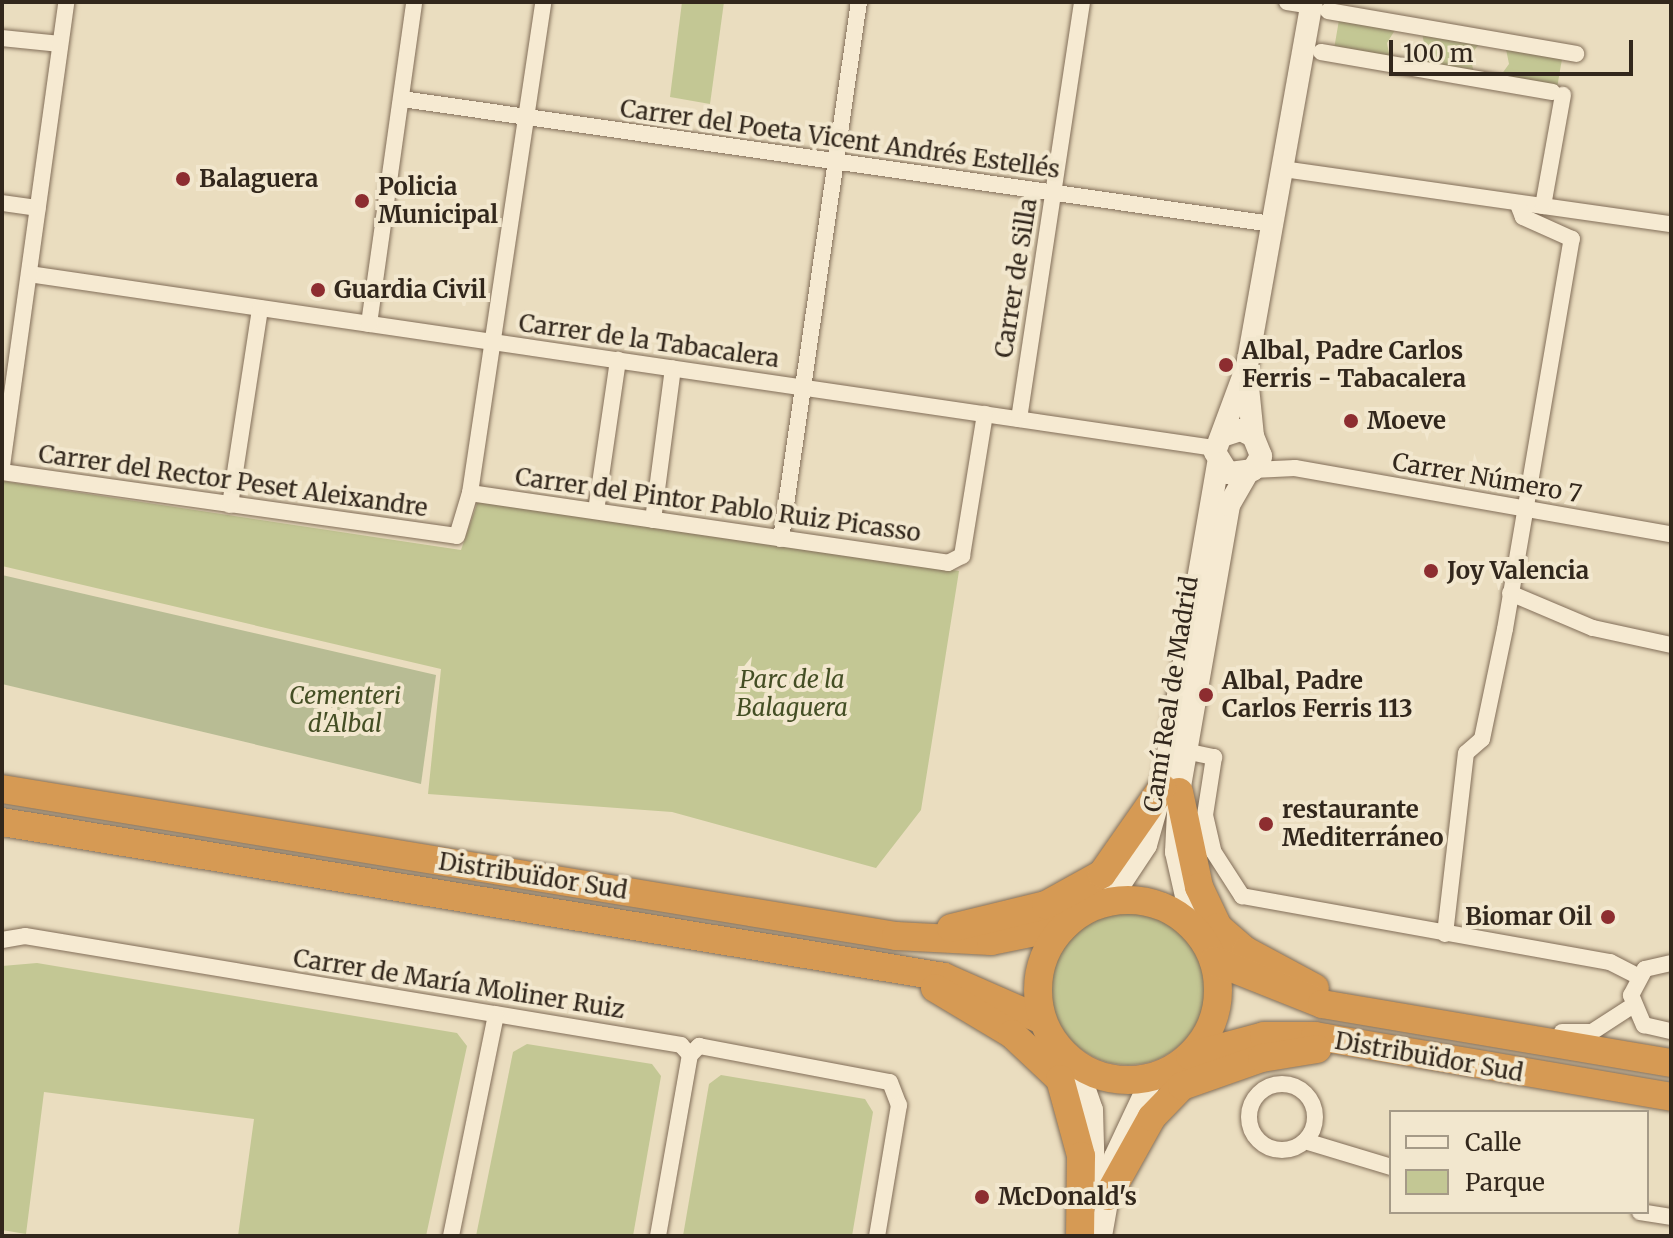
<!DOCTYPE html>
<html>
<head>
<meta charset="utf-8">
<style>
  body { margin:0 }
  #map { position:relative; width:1673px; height:1238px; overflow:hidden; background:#eaddbf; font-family:Merriweather,serif }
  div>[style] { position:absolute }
  .green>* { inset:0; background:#c3c794 }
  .round { border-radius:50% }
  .cemetery>* { inset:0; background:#b8bc94 }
  .roads { filter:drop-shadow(0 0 2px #826e59) drop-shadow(0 0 2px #826e59) }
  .street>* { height:16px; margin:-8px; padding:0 8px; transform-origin:8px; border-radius:8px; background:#f6ead2 }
  .street>.ring { margin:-8px; padding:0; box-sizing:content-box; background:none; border:16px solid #f6ead2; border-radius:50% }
  .secondary>* { height:22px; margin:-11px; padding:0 11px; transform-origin:11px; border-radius:11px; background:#f6ead2 }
  .highway>* { height:28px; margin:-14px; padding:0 14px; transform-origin:14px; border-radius:14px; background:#d69a54 }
  .highway>.ring { margin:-14px; padding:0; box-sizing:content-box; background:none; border:28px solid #d69a54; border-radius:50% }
  .dots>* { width:22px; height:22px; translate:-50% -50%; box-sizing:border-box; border:4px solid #f2e7ce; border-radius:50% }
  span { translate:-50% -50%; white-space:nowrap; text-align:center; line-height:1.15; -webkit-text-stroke:8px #f2e7ce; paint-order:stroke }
  .street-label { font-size:24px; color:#32271c }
  .poi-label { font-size:24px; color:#32271c; font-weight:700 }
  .left { translate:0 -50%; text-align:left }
  .right { translate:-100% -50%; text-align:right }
  .park-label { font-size:24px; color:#444e24; font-style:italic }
  .frame { position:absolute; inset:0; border:4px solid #32271c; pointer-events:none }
  .legend { position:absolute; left:1389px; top:1110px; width:260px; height:104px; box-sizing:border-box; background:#f2e7ce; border:2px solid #a59a87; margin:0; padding:10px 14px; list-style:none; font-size:24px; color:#32271c }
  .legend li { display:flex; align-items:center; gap:16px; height:40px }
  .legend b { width:40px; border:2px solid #a59a87 }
  .scale { position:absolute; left:1389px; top:40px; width:244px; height:36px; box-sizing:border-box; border:4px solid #32271c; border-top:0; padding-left:10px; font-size:24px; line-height:28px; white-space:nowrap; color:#32271c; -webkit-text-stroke:6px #f2e7ce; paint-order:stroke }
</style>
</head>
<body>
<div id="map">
  <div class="green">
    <div style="clip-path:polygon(682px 2px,724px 2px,710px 104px,670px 97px)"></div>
    <div style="clip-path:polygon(1339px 20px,1395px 30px,1387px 43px,1390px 59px,1334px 49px)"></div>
    <div style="clip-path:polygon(1422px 34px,1479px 44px,1470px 56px,1474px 73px,1417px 63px,1426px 51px)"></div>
    <div style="clip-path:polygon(1506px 49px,1562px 59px,1557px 88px,1501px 75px,1509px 64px)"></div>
    <div style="clip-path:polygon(2px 481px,461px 550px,478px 501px,959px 571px,921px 810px,876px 868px,672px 812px,428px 794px,441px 669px,2px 566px)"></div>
    <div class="round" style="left:1051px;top:911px;width:154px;height:154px"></div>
    <div style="clip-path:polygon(37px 963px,457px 1033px,467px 1046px,426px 1236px,238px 1236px,254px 1119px,44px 1092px,26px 1234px,2px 1230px,2px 966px)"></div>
    <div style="clip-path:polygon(527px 1044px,652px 1064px,661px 1076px,633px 1236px,476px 1236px,513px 1052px)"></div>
    <div style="clip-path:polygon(721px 1075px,865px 1099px,873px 1112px,852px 1236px,683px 1236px,709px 1084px)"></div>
  </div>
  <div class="cemetery">
    <div style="clip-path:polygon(2px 575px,436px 675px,421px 784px,2px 684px)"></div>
  </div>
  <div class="roads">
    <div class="street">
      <div style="left:1287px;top:2px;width:24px;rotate:9deg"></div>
      <div style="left:1328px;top:11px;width:252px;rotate:9.8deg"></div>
      <div style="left:2px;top:38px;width:58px;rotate:5.9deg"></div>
      <div style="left:1321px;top:52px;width:235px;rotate:9.8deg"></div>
      <div style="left:402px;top:99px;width:879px;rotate:8.18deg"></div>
      <div style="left:1283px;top:169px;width:392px;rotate:8.1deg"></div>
      <div style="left:2px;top:203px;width:36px;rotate:8deg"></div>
      <div style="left:1543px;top:206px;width:113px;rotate:-79.8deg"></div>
      <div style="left:29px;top:274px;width:1199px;rotate:8.35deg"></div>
      <div style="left:369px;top:324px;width:325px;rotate:-82deg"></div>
      <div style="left:1019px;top:419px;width:422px;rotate:-81.4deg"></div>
      <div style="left:2px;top:466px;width:468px;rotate:-82.1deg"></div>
      <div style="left:1253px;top:470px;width:42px;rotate:-2.7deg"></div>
      <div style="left:1295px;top:468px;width:382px;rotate:10deg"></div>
      <div style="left:2px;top:472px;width:459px;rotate:8deg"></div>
      <div style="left:457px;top:536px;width:45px;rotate:-73.2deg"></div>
      <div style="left:470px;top:493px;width:496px;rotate:-81.5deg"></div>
      <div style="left:470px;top:493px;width:483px;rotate:8.3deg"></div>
      <div style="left:948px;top:563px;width:16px;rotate:-27deg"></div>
      <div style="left:962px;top:556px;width:144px;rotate:-80.8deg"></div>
      <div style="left:230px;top:505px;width:199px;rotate:-81.3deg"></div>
      <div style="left:596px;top:511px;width:153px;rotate:-81.7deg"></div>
      <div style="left:653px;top:520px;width:153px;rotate:-82.5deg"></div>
      <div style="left:781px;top:539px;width:543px;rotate:-81.74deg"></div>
      <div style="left:1510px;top:593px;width:90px;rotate:22.9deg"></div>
      <div style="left:1593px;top:628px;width:80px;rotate:12.3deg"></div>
      <div style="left:1185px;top:751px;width:30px;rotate:12deg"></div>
      <div style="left:1214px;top:757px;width:59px;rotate:98.8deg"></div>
      <div style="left:1205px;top:815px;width:37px;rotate:77deg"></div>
      <div style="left:1213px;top:851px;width:54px;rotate:57.2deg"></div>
      <div style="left:1242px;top:896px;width:374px;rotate:10.2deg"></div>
      <div style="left:1610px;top:962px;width:31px;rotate:27deg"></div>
      <div style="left:1445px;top:934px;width:182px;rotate:-83.4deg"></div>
      <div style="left:1466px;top:753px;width:21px;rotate:-41deg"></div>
      <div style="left:1482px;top:739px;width:112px;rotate:-78.2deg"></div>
      <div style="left:1505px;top:629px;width:396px;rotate:-80.3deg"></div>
      <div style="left:1572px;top:239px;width:54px;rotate:-155.8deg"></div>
      <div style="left:1523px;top:217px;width:11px;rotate:-112deg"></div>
      <div style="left:2px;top:940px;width:23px;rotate:-10deg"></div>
      <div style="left:25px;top:936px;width:665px;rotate:9.43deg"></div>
      <div style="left:681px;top:1045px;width:13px;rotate:48deg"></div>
      <div style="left:1671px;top:963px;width:27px;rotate:167deg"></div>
      <div style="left:1645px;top:969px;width:30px;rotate:118deg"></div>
      <div style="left:1631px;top:995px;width:33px;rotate:67deg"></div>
      <div style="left:1644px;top:1025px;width:28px;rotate:13deg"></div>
      <div style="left:1562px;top:1032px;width:30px"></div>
      <div style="left:1592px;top:1032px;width:48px;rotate:-33deg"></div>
      <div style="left:690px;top:1055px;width:13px;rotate:-45deg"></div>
      <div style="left:699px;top:1046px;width:194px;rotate:10.7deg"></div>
      <div style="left:890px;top:1082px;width:25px;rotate:69deg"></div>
      <div style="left:899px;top:1105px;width:133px;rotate:99.5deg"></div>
      <div class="ring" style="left:1249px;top:1084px;width:50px;height:50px"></div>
      <div style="left:1305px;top:1141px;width:90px;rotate:16.8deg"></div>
      <div style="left:1640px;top:1212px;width:31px;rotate:9deg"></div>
      <div style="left:451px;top:1236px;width:226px;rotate:-78.5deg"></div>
      <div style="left:658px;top:1236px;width:184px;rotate:-80deg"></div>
    </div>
    <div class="secondary">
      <div style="left:1247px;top:377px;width:59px;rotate:84.2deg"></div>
      <div style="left:1222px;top:436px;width:20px;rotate:-18deg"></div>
      <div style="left:1241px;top:430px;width:13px;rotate:27deg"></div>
      <div style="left:1253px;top:436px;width:22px;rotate:68deg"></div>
      <div style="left:1261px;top:456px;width:16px;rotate:120deg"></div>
      <div style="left:1253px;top:470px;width:25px;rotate:173deg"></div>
      <div style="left:1228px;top:473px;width:25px;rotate:-122deg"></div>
      <div style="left:1215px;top:452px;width:92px;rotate:-69.6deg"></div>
      <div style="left:1247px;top:366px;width:370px;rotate:-79.9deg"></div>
      <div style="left:1109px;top:901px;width:67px;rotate:-56.5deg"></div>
      <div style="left:1146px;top:845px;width:59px;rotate:-74.3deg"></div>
      <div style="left:1162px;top:788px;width:329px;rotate:-80.2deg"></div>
      <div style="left:1193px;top:927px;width:77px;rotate:-102.8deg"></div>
      <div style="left:1176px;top:852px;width:60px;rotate:-87.1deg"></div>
      <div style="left:1179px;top:792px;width:291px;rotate:-80.1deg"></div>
      <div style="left:1229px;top:505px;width:36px;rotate:-60deg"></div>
      <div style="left:1076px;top:1064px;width:49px;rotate:70.8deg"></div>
      <div style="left:1092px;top:1110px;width:70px;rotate:88.4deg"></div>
      <div style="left:1101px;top:1236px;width:80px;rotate:-80deg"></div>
      <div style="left:1115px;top:1157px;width:89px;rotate:-64.9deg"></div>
    </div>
    <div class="highway">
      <div style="left:2px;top:789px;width:906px;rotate:9.34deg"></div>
      <div style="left:896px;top:936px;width:95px;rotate:3deg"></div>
      <div style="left:991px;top:941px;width:75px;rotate:-11.6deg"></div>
      <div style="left:1179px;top:792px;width:97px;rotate:78.1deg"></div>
      <div style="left:1199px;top:887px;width:44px;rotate:64.6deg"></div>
      <div style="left:1218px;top:927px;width:37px;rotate:41deg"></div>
      <div style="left:1246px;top:951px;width:78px;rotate:28.2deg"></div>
      <div style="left:2px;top:822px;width:955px;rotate:9.34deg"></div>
      <div style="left:944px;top:977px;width:107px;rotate:23.7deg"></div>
      <div class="ring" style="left:1038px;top:900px;width:152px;height:152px"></div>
      <div style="left:951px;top:928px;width:98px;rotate:-13.6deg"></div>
      <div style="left:1046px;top:905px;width:64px;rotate:-29deg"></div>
      <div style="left:1102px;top:874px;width:105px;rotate:-55.1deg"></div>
      <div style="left:1214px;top:961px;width:116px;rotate:21.7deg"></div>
      <div style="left:1322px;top:1004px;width:354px;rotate:9.6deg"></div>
      <div style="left:935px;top:988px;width:90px;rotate:30.9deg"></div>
      <div style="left:1012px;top:1034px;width:66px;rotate:43.2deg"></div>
      <div style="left:1060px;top:1079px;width:80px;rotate:74.7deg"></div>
      <div style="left:1081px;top:1156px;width:80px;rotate:90.7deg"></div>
      <div style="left:1190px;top:1056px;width:77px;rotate:-15.1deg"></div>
      <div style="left:1264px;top:1036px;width:51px"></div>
      <div style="left:1315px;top:1036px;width:361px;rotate:9.7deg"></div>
      <div style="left:1108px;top:1196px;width:90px;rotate:-60.9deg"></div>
      <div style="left:1152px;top:1117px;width:43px;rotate:-45.9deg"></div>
      <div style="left:1182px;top:1086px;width:85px;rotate:-19.3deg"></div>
      <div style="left:1262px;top:1058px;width:56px;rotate:-9.3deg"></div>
    </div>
  </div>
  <div class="dots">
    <div style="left:183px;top:179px;background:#8d2d30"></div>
    <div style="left:362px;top:201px;background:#8d2d30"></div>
    <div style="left:318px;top:290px;background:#8d2d30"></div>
    <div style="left:1226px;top:365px;background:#8d2d30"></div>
    <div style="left:1351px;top:421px;background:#8d2d30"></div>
    <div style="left:1431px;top:571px;background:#8d2d30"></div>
    <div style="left:1206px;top:695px;background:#8d2d30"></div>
    <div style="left:1266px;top:824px;background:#8d2d30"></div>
    <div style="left:1608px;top:917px;background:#8d2d30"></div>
    <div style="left:982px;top:1197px;background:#8d2d30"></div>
  </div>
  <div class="street-label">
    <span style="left:840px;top:139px;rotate:8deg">Carrer del Poeta Vicent Andrés Estellés</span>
    <span style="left:1016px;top:278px;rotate:-81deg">Carrer de Silla</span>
    <span style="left:649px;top:341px;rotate:8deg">Carrer de la Tabacalera</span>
    <span style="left:1487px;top:478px;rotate:10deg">Carrer Número 7</span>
    <span style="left:233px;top:481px;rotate:8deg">Carrer del Rector Peset Aleixandre</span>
    <span style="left:718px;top:505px;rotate:8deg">Carrer del Pintor Pablo Ruiz Picasso</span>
    <span style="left:1171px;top:694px;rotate:-81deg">Camí Real de Madrid</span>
    <span style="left:533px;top:876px;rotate:9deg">Distribuïdor Sud</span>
    <span style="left:459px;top:984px;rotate:9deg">Carrer de María Moliner Ruiz</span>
    <span style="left:1429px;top:1057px;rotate:10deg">Distribuïdor Sud</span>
  </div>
  <div class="poi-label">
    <span class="left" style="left:199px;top:179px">Balaguera</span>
    <span class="left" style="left:378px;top:201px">Policia<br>Municipal</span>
    <span class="left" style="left:334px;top:290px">Guardia Civil</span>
    <span class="left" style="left:1242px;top:365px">Albal, Padre Carlos<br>Ferris - Tabacalera</span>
    <span class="left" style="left:1367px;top:421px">Moeve</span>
    <span class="left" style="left:1447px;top:571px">Joy Valencia</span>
    <span class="left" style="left:1222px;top:695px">Albal, Padre<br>Carlos Ferris 113</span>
    <span class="left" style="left:1282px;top:824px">restaurante<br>Mediterráneo</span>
    <span class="right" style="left:1592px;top:917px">Biomar Oil</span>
    <span class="left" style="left:998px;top:1197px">McDonald's</span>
  </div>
  <div class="park-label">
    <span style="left:792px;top:694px">Parc de la<br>Balaguera</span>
    <span style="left:345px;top:710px">Cementeri<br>d'Albal</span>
  </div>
  <div class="frame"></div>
  <ul class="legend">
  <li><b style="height:10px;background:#f6ead2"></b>Calle</li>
  <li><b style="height:22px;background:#c3c794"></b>Parque</li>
  </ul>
  <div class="scale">100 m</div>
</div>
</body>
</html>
